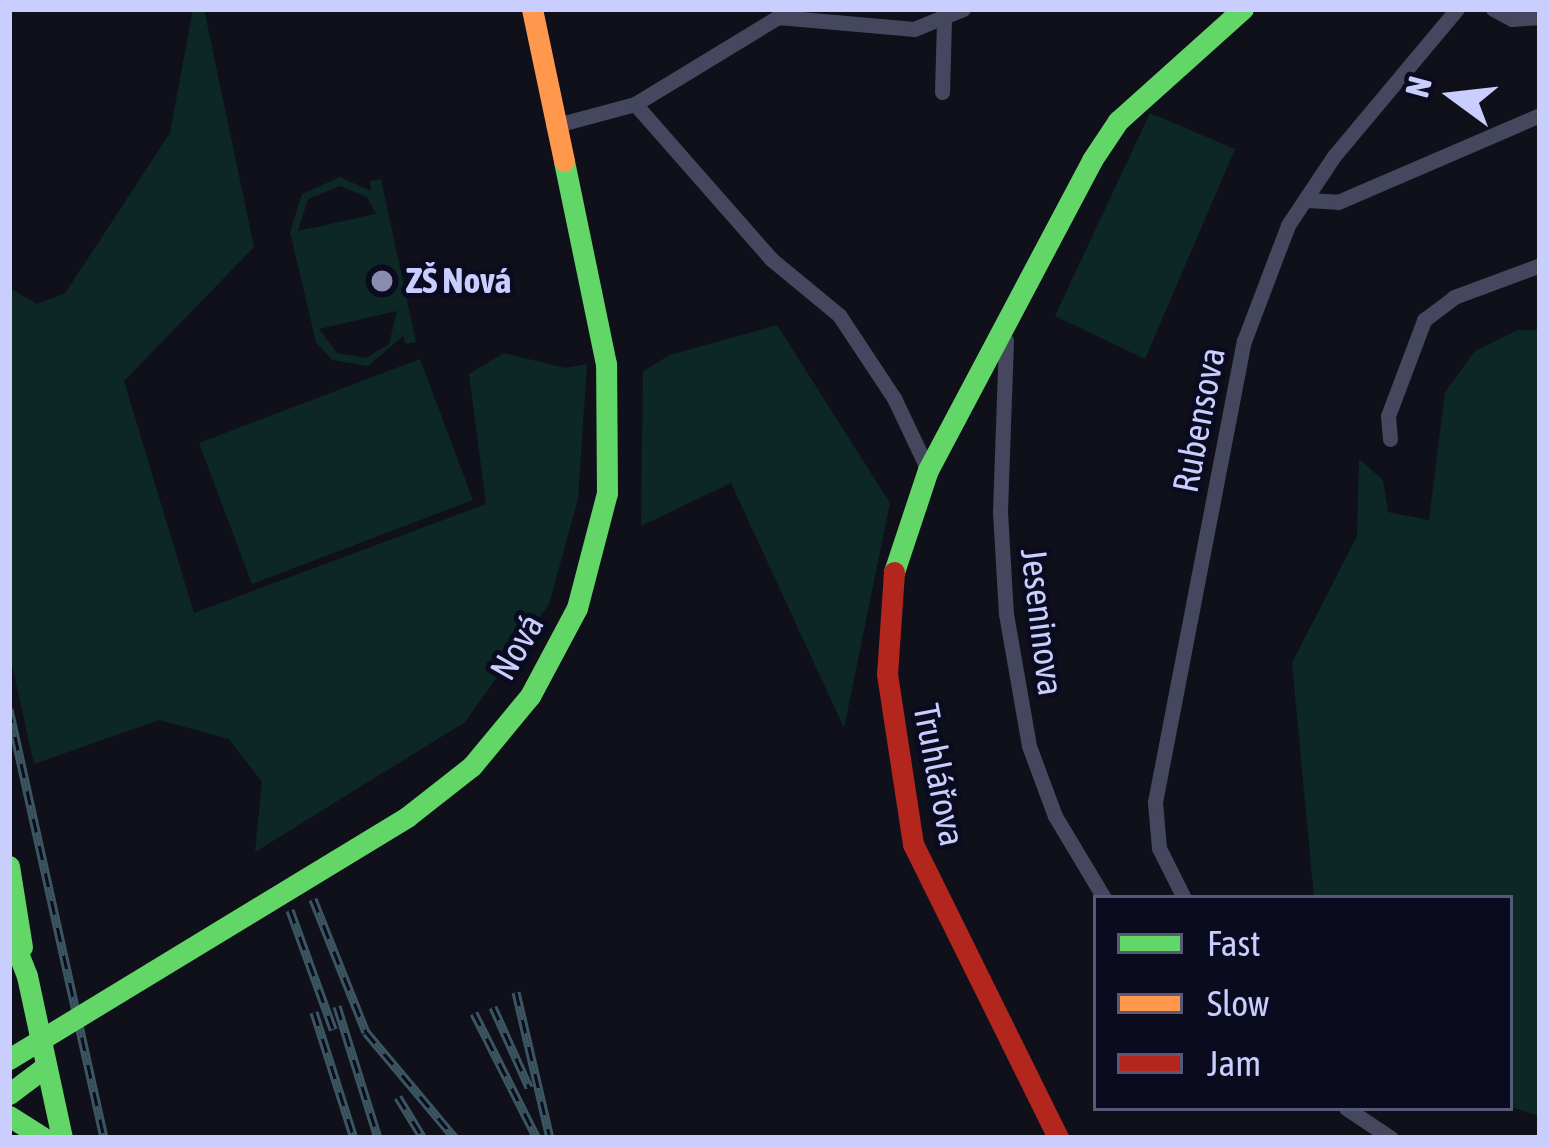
<!DOCTYPE html>
<html>
<head>
<meta charset="utf-8">
<style>
  body { margin:0 }
  #map { position:relative; width:1549px; height:1147px; overflow:hidden; background:#10101b; font-family:"Asap Condensed",sans-serif }
  div>[style] { position:absolute }
  .green>* { inset:0; background:#0d2724 }
  .street>* { height:15px; margin:-7.5px; padding:0 7.5px; transform-origin:7.5px; border-radius:7.5px; background:#44475d }
  .fast>* { height:21px; margin:-10.5px; padding:0 10.5px; transform-origin:10.5px; border-radius:10.5px; background:#63d668 }
  .slow>* { height:21px; margin:-10.5px; padding:0 10.5px; transform-origin:10.5px; border-radius:10.5px; background:#ff974d }
  .jam>* { height:21px; margin:-10.5px; padding:0 10.5px; transform-origin:10.5px; border-radius:10.5px; background:#b3261e }
  .rail>* { height:9px; margin-top:-4.5px; transform-origin:0; background:repeating-linear-gradient(90deg,#0b0b20 0 14px,#3b5661 0 28px); box-sizing:border-box; border-block:3px solid #3b5661 }
  .fast-bridge>* { height:21px; margin:-10.5px; padding:0 10.5px; transform-origin:10.5px; border-radius:10.5px; background:#63d668 }
  .dots>* { width:33px; height:33px; translate:-50% -50%; box-sizing:border-box; border:6px solid #0b0b20; border-radius:50% }
  span { translate:-50% -50%; white-space:nowrap; text-align:center; line-height:1.15; -webkit-text-stroke:10px #0b0b20; paint-order:stroke }
  .poi-label { font-size:36px; color:#caceff; font-weight:700 }
  .left { translate:0 -50%; text-align:left }
  .street-label { font-size:36px; color:#caceff }
  .frame { position:absolute; inset:0; border:12px solid #caceff; pointer-events:none }
  .legend { position:absolute; left:1093px; top:895px; width:420px; height:216px; box-sizing:border-box; background:#0b0b20; border:3px solid #575979; margin:0; padding:15px 21px; list-style:none; font-size:36px; color:#caceff }
  .legend li { display:flex; align-items:center; gap:24px; height:60px }
  .legend b { width:60px; border:3px solid #575979 }
  .north { position:absolute; left:1393px; top:36px; width:120px; height:120px; -webkit-text-stroke:9px #0b0b20; paint-order:stroke; rotate:285deg; font-size:33px; font-weight:700; line-height:48px; text-align:center; color:#caceff }
  .north::after { content:''; display:block; margin:auto; width:42px; height:54px; background:#caceff; clip-path:polygon(50% 0,100% 100%,50% 72%,0 100%) }
</style>
</head>
<body>
<div id="map">
  <div class="green">
    <div style="clip-path:polygon(193px 9px,204px 9px,254px 247px,124px 381px,194px 613px,486px 504px,469px 374px,504px 353px,565px 368px,587px 364px,578px 499px,549px 604px,465px 722px,255px 852px,262px 782px,229px 739px,159px 720px,34px 764px,9px 652px,9px 288px,37px 304px,65px 293px,87px 260px,170px 133px)"></div>
    <div style="clip-path:polygon(1150px 113px,1235px 149px,1145px 359px,1055px 316px)"></div>
    <div style="clip-path:polygon(evenodd,340px 177px,371px 191px,370px 181px,381px 179px,416px 342px,406px 344px,403px 336px,368px 366px,332px 360px,316px 342px,290px 232px,302px 194px,340px 177px,340px 186px,367px 197px,376px 214px,298px 231px,308px 199px,340px 186px,340px 177px,397px 311px,389px 344px,366px 358px,337px 353px,319px 329px,397px 311px)"></div>
    <div style="clip-path:polygon(777px 325px,890px 503px,844px 728px,731px 483px,641px 526px,643px 371px,670px 355px)"></div>
    <div style="clip-path:polygon(1518px 330px,1540px 330px,1540px 1116px,1510px 1107px,1510px 898px,1314px 898px,1292px 663px,1357px 536px,1359px 459px,1383px 480px,1388px 512px,1429px 520px,1445px 392px,1475px 351px)"></div>
    <div style="clip-path:polygon(420px 359px,473px 500px,252px 584px,199px 443px)"></div>
  </div>
  <div class="street">
    <div style="left:1493px;top:9px;width:21px;rotate:28deg"></div>
    <div style="left:1512px;top:19px;width:28px;rotate:-4deg"></div>
    <div style="left:942px;top:92px;width:70px;rotate:-88.4deg"></div>
    <div style="left:635px;top:104px;width:206px;rotate:48.7deg"></div>
    <div style="left:771px;top:259px;width:88px;rotate:39.5deg"></div>
    <div style="left:839px;top:315px;width:100px;rotate:56.5deg"></div>
    <div style="left:894px;top:398px;width:80px;rotate:64.7deg"></div>
    <div style="left:553px;top:126px;width:85px;rotate:-15deg"></div>
    <div style="left:635px;top:104px;width:167px;rotate:-31.3deg"></div>
    <div style="left:778px;top:17px;width:137px;rotate:5deg"></div>
    <div style="left:914px;top:29px;width:53px;rotate:-22.2deg"></div>
    <div style="left:1305px;top:200px;width:33px;rotate:3deg"></div>
    <div style="left:1338px;top:202px;width:220px;rotate:-23.3deg"></div>
    <div style="left:1006px;top:340px;width:171px;rotate:92deg"></div>
    <div style="left:1000px;top:511px;width:103px;rotate:86.7deg"></div>
    <div style="left:1006px;top:614px;width:134px;rotate:80.1deg"></div>
    <div style="left:1029px;top:746px;width:75px;rotate:69.6deg"></div>
    <div style="left:1055px;top:816px;width:96px;rotate:59.1deg"></div>
    <div style="left:1390px;top:439px;width:23px;rotate:-95deg"></div>
    <div style="left:1388px;top:416px;width:103px;rotate:-69.4deg"></div>
    <div style="left:1424px;top:320px;width:38px;rotate:-37deg"></div>
    <div style="left:1454px;top:297px;width:92px;rotate:-20.4deg"></div>
    <div style="left:1184px;top:898px;width:56px;rotate:-116.6deg"></div>
    <div style="left:1159px;top:848px;width:46px;rotate:-95deg"></div>
    <div style="left:1155px;top:802px;width:470px;rotate:-79.1deg"></div>
    <div style="left:1244px;top:341px;width:124px;rotate:-69.2deg"></div>
    <div style="left:1288px;top:225px;width:83px;rotate:-56.3deg"></div>
    <div style="left:1334px;top:156px;width:192px;rotate:-50.1deg"></div>
    <div style="left:1346px;top:1108px;width:54px;rotate:33.7deg"></div>
  </div>
  <div class="fast">
    <div style="left:894px;top:572px;width:108px;rotate:-71.6deg"></div>
    <div style="left:928px;top:470px;width:351px;rotate:-62.1deg"></div>
    <div style="left:1092px;top:160px;width:47px;rotate:-56.3deg"></div>
    <div style="left:1118px;top:121px;width:168px;rotate:-41.9deg"></div>
    <div style="left:407px;top:817px;width:83px;rotate:-38.1deg"></div>
    <div style="left:472px;top:766px;width:91px;rotate:-50.4deg"></div>
    <div style="left:530px;top:696px;width:100px;rotate:-61.9deg"></div>
    <div style="left:577px;top:608px;width:119px;rotate:-75.4deg"></div>
    <div style="left:607px;top:493px;width:129px;rotate:-90.4deg"></div>
    <div style="left:606px;top:364px;width:207px;rotate:-101.7deg"></div>
    <div style="left:9px;top:866px;width:82px;rotate:80.9deg"></div>
    <div style="left:9px;top:930px;width:49px;rotate:68.6deg"></div>
    <div style="left:27px;top:976px;width:166px;rotate:77.8deg"></div>
    <div style="left:9px;top:1094px;width:45px;rotate:-36.9deg"></div>
    <div style="left:9px;top:1116px;width:41px;rotate:32.2deg"></div>
  </div>
  <div class="slow">
    <div style="left:532px;top:9px;width:155px;rotate:78.1deg"></div>
  </div>
  <div class="jam">
    <div style="left:894px;top:572px;width:102px;rotate:93.9deg"></div>
    <div style="left:887px;top:674px;width:172px;rotate:81.3deg"></div>
    <div style="left:913px;top:844px;width:328px;rotate:63.7deg"></div>
  </div>
  <div class="rail">
    <div style="left:9px;top:709px;width:439px;rotate:77.5deg"></div>
    <div style="left:313px;top:899px;width:143px;rotate:68.3deg"></div>
    <div style="left:366px;top:1032px;width:138px;rotate:50deg"></div>
    <div style="left:290px;top:910px;width:127px;rotate:70.1deg"></div>
    <div style="left:516px;top:992px;width:150px;rotate:76.9deg"></div>
    <div style="left:337px;top:1006px;width:138px;rotate:72.7deg"></div>
    <div style="left:493px;top:1007px;width:88px;rotate:65.8deg"></div>
    <div style="left:314px;top:1012px;width:132px;rotate:72.4deg"></div>
    <div style="left:474px;top:1013px;width:140px;rotate:63.3deg"></div>
    <div style="left:398px;top:1097px;width:48px;rotate:58.6deg"></div>
  </div>
  <div class="fast-bridge">
    <div style="left:9px;top:1059px;width:466px;rotate:-31.3deg"></div>
  </div>
  <div class="dots">
    <div style="left:382px;top:281px;background:#898caf"></div>
  </div>
  <div class="poi-label">
    <span class="left" style="left:406px;top:281px">ZŠ Nová</span>
  </div>
  <div class="street-label">
    <span style="left:1199px;top:420px;rotate:-79deg">Rubensova</span>
    <span style="left:1042px;top:622px;rotate:83deg">Jeseninova</span>
    <span style="left:517px;top:647px;rotate:-60deg">Nová</span>
    <span style="left:939px;top:775px;rotate:79deg">Truhlářova</span>
  </div>
  <div class="frame"></div>
  <ul class="legend">
  <li><b style="height:15px;background:#63d668"></b>Fast</li>
  <li><b style="height:15px;background:#ff974d"></b>Slow</li>
  <li><b style="height:15px;background:#b3261e"></b>Jam</li>
  </ul>
  <div class="north">N</div>
</div>
</body>
</html>
